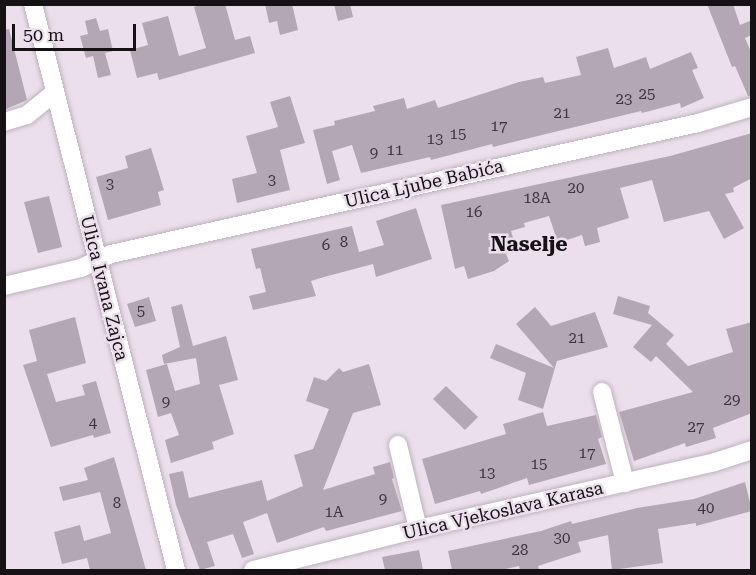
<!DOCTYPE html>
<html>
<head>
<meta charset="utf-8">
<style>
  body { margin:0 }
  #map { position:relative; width:756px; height:575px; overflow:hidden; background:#ecdfec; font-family:"Roboto Serif",serif }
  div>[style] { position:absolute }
  .building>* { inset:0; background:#b3a7b3 }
  .roads { filter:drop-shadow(0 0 2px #bdb1bd) drop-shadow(0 0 2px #bdb1bd) }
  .minor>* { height:18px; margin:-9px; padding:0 9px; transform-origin:9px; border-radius:9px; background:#fff }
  span { translate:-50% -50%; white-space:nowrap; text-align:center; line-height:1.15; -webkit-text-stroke:5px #ecdfec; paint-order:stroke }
  .number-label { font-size:15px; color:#3c363c }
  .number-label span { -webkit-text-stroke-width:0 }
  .street-label { font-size:18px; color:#151115 }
  .quarter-label { font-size:21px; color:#151115; font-weight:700 }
  .frame { position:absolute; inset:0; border:6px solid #151115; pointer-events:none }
  .scale { position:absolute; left:12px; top:24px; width:124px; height:27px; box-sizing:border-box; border:3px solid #151115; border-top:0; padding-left:8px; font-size:18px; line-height:21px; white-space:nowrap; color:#151115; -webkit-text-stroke:4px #ecdfec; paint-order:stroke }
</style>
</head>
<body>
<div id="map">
  <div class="building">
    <div style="clip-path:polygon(202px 4px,225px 4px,235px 40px,250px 36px,255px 53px,159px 80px,157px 73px,137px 78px,130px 50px,148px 45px,142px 23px,168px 16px,179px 56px,206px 48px,194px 7px)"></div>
    <div style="clip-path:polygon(265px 4px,292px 4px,298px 30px,280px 35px,277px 21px,269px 23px)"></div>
    <div style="clip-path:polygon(334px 4px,350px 4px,353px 17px,338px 21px)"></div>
    <div style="clip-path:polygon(707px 4px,733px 4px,740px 25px,752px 20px,752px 35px,745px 38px,752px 54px,752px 96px,748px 96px,735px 66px,732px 67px)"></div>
    <div style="clip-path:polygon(96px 18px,100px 31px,108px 29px,113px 51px,105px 53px,111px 75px,98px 78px,93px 56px,86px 58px,80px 36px,88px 34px,85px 21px)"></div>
    <div style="clip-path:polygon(9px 29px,27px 100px,4px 110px,4px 30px)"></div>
    <div style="clip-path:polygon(608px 48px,614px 68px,646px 57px,650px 69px,691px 52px,698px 68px,692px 70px,704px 98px,681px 108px,680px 103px,642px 113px,641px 111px,493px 147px,492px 144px,431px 160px,430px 157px,361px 173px,352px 145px,332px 151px,340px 180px,327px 184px,313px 130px,335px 125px,334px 121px,375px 111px,373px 106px,404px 98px,407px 109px,435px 100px,438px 108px,519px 82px,543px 77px,545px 83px,581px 75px,576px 57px)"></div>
    <div style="clip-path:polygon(290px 96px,305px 143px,280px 150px,290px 190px,237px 203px,232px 179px,257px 173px,246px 136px,278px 127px,270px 102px)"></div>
    <div style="clip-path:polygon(752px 133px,752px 178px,733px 188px,734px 192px,725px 194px,744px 228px,724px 239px,709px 211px,664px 222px,652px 180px,620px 188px,629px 218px,597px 228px,600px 242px,585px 246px,582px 235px,558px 243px,549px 216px,524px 223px,525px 227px,511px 231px,517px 250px,506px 254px,509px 261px,494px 271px,468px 279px,464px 266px,455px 269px,441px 205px,670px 156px)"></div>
    <div style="clip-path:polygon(151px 148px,164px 190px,158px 192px,161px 205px,108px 220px,96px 177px,128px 168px,125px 156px)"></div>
    <div style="clip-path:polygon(49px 196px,62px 247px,38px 253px,24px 202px)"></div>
    <div style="clip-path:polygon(416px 208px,432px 259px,376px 277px,373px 264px,324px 277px,311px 281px,316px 296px,253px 310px,249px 296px,266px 292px,260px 268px,256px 269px,251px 249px,352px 226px,359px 252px,384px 245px,376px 221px)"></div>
    <div style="clip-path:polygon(618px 296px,650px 306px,648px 313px,674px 335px,666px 344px,688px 366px,733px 352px,726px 329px,752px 322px,752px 413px,713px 428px,716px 438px,686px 447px,685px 443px,634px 461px,619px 412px,693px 392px,656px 356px,651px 362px,633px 347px,652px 325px,613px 314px)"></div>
    <div style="clip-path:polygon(149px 297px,156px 321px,135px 327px,127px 304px)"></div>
    <div style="clip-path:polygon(182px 304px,193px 346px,226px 336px,238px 380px,219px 385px,234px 434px,212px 442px,214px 449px,171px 463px,165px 440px,179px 435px,171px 413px,158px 417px,146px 370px,167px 364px,175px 391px,200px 384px,196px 358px,164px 364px,162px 355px,180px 347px,171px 307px)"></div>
    <div style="clip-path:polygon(535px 307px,551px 326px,595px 312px,608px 347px,557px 361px,543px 409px,518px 400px,526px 373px,490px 358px,496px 344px,554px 368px,516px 324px)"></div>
    <div style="clip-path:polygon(75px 317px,86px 363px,47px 374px,56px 402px,85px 395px,82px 385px,96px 381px,111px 433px,94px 438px,93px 435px,51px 447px,23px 365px,37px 361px,29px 330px)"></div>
    <div style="clip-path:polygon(369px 364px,381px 405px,353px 413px,323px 490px,375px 474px,373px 467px,390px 462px,394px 478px,392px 479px,402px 511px,326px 531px,324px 527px,277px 543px,267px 513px,243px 522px,254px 554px,242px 558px,233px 534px,207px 542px,215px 566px,200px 570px,176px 505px,169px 474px,183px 471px,189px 498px,262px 480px,267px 501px,303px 486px,294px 455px,313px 449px,329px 409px,306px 401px,314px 377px,326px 381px,339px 368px,343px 372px)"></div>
    <div style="clip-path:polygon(446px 386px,478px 417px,465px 430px,433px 399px)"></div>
    <div style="clip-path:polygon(543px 412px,547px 426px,596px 415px,602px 437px,598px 439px,606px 464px,529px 485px,527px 478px,481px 494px,480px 491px,435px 504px,422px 459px,506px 434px,503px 424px)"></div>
    <div style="clip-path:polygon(114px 457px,146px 570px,90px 570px,87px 558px,62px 564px,54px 532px,80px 525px,84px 541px,111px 533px,100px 492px,63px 501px,59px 487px,88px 480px,84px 468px)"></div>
    <div style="clip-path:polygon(745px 482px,752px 511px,696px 526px,696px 523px,658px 529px,663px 563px,612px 570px,608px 535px,578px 542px,581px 552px,538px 566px,539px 570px,520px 570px,519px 566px,501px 570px,452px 570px,448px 551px,541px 531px,571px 521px,572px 524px,637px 508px,694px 499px)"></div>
    <div style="clip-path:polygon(419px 550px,423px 570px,385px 570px,382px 557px)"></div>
  </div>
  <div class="roads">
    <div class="minor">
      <div style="left:33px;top:4px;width:584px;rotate:75.82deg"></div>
      <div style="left:4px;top:122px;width:24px;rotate:-17deg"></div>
      <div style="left:27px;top:115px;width:36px;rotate:-39deg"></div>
      <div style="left:4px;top:286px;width:79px;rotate:-13.2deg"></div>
      <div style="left:81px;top:268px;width:33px;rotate:-25deg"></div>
      <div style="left:111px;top:254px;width:601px;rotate:-12.58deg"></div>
      <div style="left:698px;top:123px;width:56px;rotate:-16.5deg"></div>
      <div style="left:602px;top:392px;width:94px;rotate:75.8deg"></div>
      <div style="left:398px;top:445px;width:86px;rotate:76.6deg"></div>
      <div style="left:253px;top:570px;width:170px;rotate:-14deg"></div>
      <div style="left:418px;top:529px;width:304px;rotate:-12.7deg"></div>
      <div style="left:715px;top:462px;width:39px;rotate:-18deg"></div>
    </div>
  </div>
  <div class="number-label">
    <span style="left:647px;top:95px">25</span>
    <span style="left:624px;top:100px">23</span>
    <span style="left:562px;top:114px">21</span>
    <span style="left:499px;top:127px">17</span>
    <span style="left:458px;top:135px">15</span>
    <span style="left:435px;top:140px">13</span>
    <span style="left:395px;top:151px">11</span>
    <span style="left:374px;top:154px">9</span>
    <span style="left:272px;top:181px">3</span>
    <span style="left:110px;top:185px">3</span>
    <span style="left:576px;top:189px">20</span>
    <span style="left:537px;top:199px">18A</span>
    <span style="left:474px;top:213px">16</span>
    <span style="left:344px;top:243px">8</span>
    <span style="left:326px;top:246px">6</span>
    <span style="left:141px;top:312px">5</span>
    <span style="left:577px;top:339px">21</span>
    <span style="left:732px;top:401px">29</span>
    <span style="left:166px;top:403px">9</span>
    <span style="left:93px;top:424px">4</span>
    <span style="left:696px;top:428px">27</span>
    <span style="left:587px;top:454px">17</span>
    <span style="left:539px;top:465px">15</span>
    <span style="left:487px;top:474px">13</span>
    <span style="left:383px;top:500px">9</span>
    <span style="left:117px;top:504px">8</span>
    <span style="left:706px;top:509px">40</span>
    <span style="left:334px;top:513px">1A</span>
    <span style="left:562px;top:539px">30</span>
    <span style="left:520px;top:551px">28</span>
  </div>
  <div class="street-label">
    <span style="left:424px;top:184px;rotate:-13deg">Ulica Ljube Babića</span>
    <span style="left:104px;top:288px;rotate:76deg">Ulica Ivana Zajca</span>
    <span style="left:503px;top:511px;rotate:-13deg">Ulica Vjekoslava Karasa</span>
  </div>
  <div class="quarter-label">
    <span style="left:529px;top:244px">Naselje</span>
  </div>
  <div class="frame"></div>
  <div class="scale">50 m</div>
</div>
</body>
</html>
